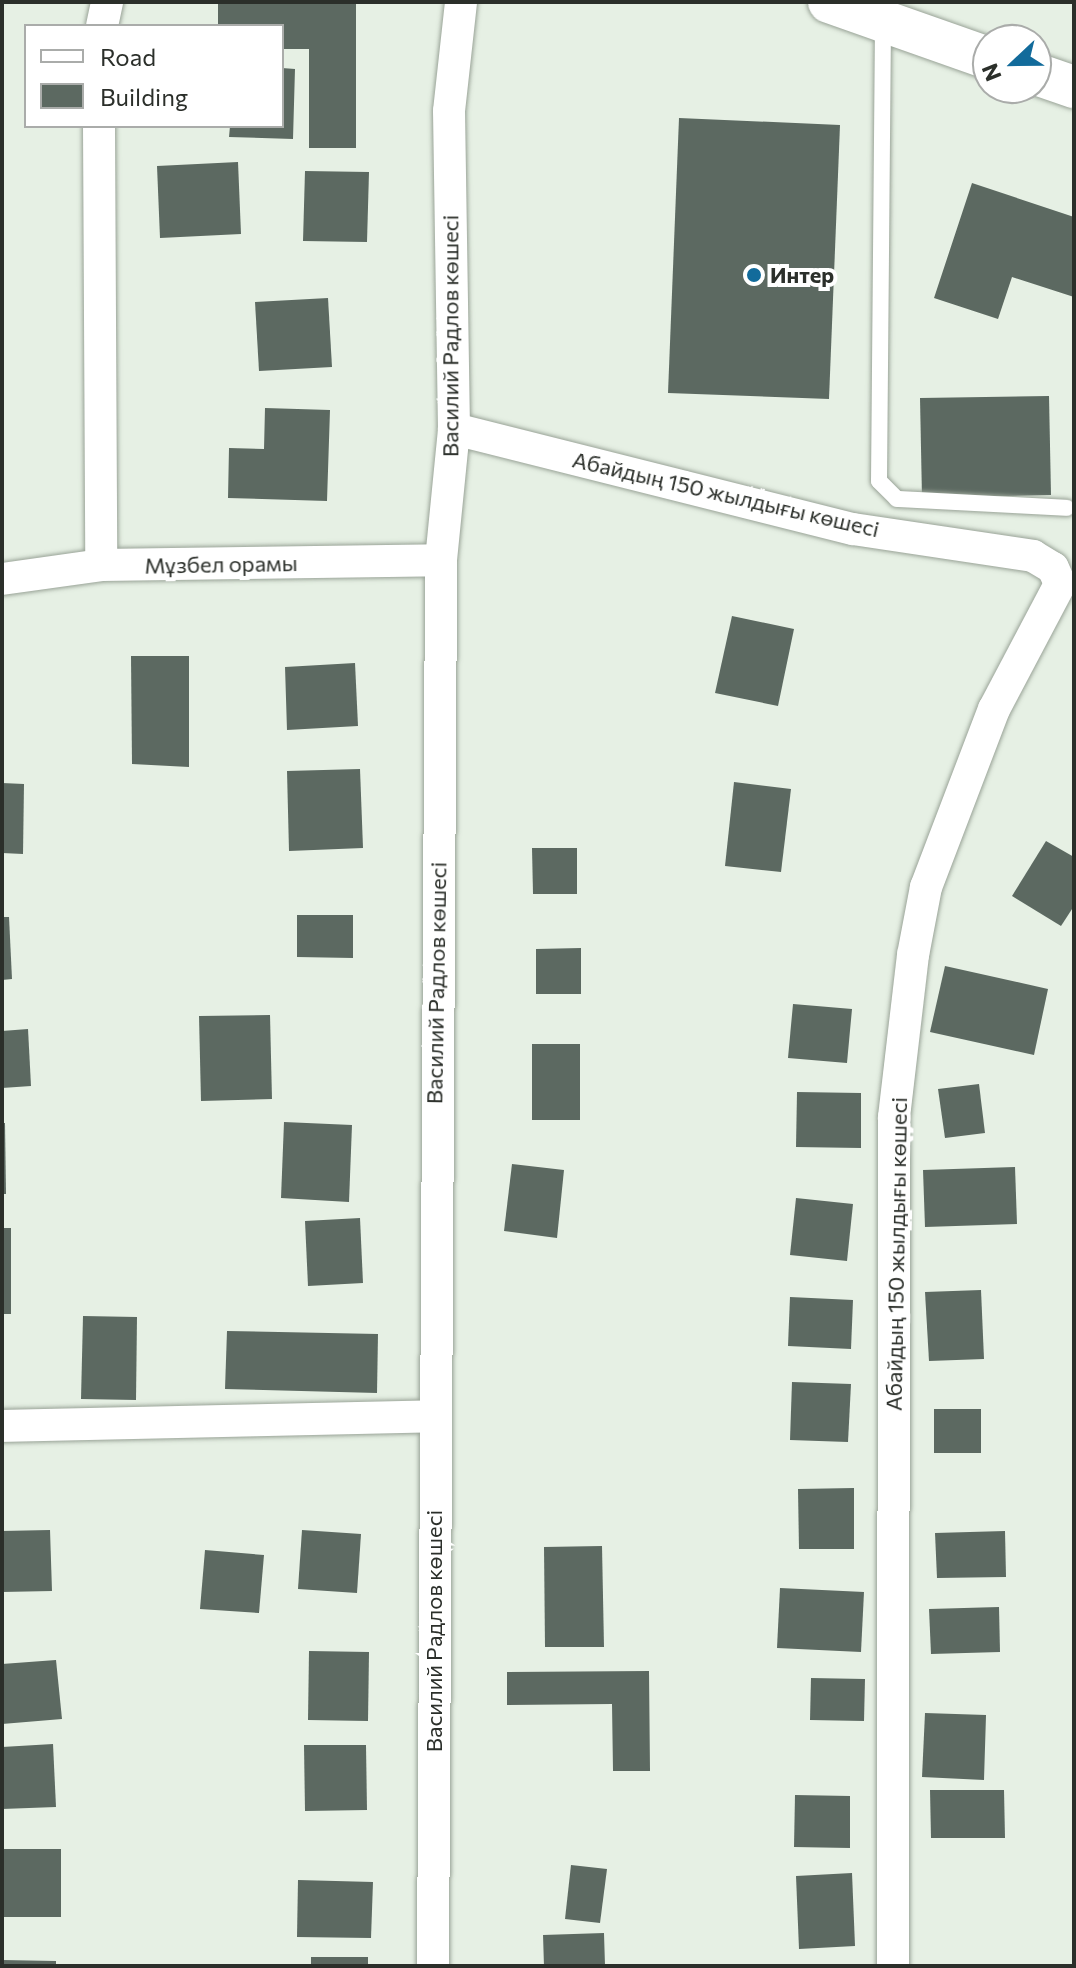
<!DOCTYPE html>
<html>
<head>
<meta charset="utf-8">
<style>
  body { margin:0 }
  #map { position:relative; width:1076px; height:1968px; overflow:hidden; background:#e6f0e4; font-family:Commissioner,sans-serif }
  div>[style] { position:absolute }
  .building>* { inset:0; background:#5c6961 }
  .roads { filter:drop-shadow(0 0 2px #99a397) drop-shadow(0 0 2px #99a397) }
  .service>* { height:16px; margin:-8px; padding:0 8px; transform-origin:8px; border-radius:8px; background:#fff }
  .minor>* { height:32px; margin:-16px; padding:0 16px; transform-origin:16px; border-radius:16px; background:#fff }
  .tertiary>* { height:42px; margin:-21px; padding:0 21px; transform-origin:21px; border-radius:21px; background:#fff }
  .dots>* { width:22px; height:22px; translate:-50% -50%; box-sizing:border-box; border:4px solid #fff; border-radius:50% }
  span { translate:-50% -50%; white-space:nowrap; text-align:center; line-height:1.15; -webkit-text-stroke:8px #fff; paint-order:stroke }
  .poi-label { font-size:22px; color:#2b2f2a; font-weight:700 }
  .left { translate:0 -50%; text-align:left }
  .street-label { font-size:22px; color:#2b2f2a }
  .frame { position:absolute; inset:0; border:4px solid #2b2f2a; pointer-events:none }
  .legend { position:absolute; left:24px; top:24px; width:260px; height:104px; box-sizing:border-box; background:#fff; border:2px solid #aaacaa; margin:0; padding:10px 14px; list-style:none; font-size:24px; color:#2b2f2a }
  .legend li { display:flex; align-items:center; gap:16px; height:40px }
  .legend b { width:40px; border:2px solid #aaacaa }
  .north { position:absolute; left:972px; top:24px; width:80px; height:80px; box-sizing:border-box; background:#fff; border:2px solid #aaacaa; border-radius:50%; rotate:248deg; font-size:22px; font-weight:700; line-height:32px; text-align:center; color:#2b2f2a }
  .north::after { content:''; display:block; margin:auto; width:28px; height:36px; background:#126b9b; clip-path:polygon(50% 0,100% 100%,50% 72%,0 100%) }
</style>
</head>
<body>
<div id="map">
  <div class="building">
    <div style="clip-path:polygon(218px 2px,356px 2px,356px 148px,309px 148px,309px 49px,282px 49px,282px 26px,218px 26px)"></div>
    <div style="clip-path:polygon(282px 68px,295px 69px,293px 139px,229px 137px,230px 126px,282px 126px)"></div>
    <div style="clip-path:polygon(679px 118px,840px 125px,829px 399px,668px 393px)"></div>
    <div style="clip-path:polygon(238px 162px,241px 234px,160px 238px,157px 166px)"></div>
    <div style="clip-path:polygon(305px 171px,369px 172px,367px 242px,303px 241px)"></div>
    <div style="clip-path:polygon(972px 183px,1074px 217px,1074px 297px,1012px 277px,998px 319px,934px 298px)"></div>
    <div style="clip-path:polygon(328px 298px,332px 367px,259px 371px,255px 302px)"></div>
    <div style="clip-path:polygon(1049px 396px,1051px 495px,922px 498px,920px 398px)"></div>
    <div style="clip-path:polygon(265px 408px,330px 410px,327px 501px,228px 498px,229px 448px,264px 449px)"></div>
    <div style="clip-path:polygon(732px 616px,794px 629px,778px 706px,715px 693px)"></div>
    <div style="clip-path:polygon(131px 656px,189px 656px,189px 767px,132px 764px)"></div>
    <div style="clip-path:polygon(355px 663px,358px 726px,287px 730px,285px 667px)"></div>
    <div style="clip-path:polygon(360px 769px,363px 848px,289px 851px,287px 771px)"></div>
    <div style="clip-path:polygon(734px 782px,791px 789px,781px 872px,725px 866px)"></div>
    <div style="clip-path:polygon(2px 783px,24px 784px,23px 854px,2px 853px)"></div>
    <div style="clip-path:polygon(1046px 841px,1074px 857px,1074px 906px,1061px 926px,1012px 896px)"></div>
    <div style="clip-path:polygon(532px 848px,577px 848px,577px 894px,533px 894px)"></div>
    <div style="clip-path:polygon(297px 915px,353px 915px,353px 958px,297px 957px)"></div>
    <div style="clip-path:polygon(2px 917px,9px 917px,12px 979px,2px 980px)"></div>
    <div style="clip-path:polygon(581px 948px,581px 994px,536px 994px,536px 949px)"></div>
    <div style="clip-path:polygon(945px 966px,1048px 989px,1034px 1055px,930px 1032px)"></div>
    <div style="clip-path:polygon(793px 1004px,852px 1009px,847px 1063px,788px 1058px)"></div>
    <div style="clip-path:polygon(270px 1015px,272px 1099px,201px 1101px,199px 1016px)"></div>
    <div style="clip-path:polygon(28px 1029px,31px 1086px,2px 1088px,2px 1031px)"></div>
    <div style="clip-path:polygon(532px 1044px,580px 1044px,580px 1120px,532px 1120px)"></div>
    <div style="clip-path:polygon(979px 1084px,985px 1133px,945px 1138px,938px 1089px)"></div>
    <div style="clip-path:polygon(797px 1092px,861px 1093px,861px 1148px,796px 1147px)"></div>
    <div style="clip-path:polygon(284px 1122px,352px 1125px,349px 1202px,281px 1198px)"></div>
    <div style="clip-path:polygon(2px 1123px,5px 1123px,6px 1194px,2px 1194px)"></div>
    <div style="clip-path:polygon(512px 1164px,564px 1170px,557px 1238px,504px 1231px)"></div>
    <div style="clip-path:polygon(1015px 1167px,1017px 1224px,925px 1227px,923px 1170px)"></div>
    <div style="clip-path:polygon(796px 1198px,853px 1204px,847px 1261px,790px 1255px)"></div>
    <div style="clip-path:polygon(360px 1218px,363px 1283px,308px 1286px,305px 1221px)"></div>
    <div style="clip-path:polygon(2px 1228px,11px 1228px,11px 1314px,2px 1314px)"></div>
    <div style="clip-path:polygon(981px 1290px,984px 1359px,929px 1361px,925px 1292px)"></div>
    <div style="clip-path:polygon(790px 1297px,853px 1300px,851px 1349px,788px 1346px)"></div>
    <div style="clip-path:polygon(83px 1316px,137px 1317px,136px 1400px,81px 1399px)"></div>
    <div style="clip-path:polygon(227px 1331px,378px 1334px,377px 1393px,225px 1389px)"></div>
    <div style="clip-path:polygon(792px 1382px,851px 1384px,848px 1442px,790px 1440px)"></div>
    <div style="clip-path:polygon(934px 1409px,981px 1409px,981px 1453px,934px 1453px)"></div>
    <div style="clip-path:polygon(854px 1488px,854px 1549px,799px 1549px,798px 1489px)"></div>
    <div style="clip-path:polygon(50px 1530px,52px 1591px,2px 1592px,2px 1531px)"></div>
    <div style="clip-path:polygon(302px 1530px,361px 1534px,357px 1593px,298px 1589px)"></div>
    <div style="clip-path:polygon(1005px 1531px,1006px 1577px,937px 1578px,935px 1533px)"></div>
    <div style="clip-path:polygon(602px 1546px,604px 1647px,545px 1647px,544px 1547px)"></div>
    <div style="clip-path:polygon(205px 1550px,264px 1555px,259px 1613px,200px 1609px)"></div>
    <div style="clip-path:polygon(780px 1588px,864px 1592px,861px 1652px,777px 1648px)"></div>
    <div style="clip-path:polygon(999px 1607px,1000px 1652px,931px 1654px,929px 1609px)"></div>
    <div style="clip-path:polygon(309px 1651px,369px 1652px,368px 1721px,308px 1720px)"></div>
    <div style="clip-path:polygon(56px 1660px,62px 1719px,2px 1724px,2px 1664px)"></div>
    <div style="clip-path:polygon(649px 1671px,650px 1771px,613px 1771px,612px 1704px,507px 1705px,507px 1672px)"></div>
    <div style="clip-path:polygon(811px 1678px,865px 1679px,864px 1721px,810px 1720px)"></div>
    <div style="clip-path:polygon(925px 1713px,986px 1715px,984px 1780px,922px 1777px)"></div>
    <div style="clip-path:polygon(53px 1744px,56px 1807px,2px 1809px,2px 1747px)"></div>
    <div style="clip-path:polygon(304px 1745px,366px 1745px,367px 1810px,305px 1811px)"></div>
    <div style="clip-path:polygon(930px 1790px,1004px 1790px,1005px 1838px,931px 1838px)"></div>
    <div style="clip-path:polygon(795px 1795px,850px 1796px,850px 1848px,794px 1847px)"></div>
    <div style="clip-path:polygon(2px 1849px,61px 1849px,61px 1917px,2px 1917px)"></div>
    <div style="clip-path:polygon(571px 1865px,607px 1869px,600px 1923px,565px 1919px)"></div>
    <div style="clip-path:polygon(852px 1873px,855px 1946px,799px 1949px,796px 1876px)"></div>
    <div style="clip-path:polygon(298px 1880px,373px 1882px,371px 1938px,297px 1937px)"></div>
    <div style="clip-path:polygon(604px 1933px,605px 1966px,544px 1966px,543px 1935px)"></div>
    <div style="clip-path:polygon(311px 1957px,368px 1957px,368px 1966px,311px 1966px)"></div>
    <div style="clip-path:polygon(2px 1960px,56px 1961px,56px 1966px,2px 1966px)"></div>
  </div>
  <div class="roads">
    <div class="service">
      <div style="left:883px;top:24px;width:457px;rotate:90.5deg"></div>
      <div style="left:879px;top:481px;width:25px;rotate:45deg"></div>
      <div style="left:897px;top:499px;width:170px;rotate:3deg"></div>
    </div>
    <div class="minor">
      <div style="left:102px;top:26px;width:25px;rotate:-78deg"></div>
      <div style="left:99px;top:126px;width:439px;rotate:89.7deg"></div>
      <div style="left:454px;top:429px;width:411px;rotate:14.1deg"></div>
      <div style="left:853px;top:529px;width:182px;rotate:8.5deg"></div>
      <div style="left:1033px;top:556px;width:23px;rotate:31deg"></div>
      <div style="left:1053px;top:568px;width:17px;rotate:66deg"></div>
      <div style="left:1060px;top:584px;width:141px;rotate:117.8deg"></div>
      <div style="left:994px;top:709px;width:191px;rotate:110.9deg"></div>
      <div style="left:926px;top:887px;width:69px;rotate:100.8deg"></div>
      <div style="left:913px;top:955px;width:163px;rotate:96.7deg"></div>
      <div style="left:894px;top:1117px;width:849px;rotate:90.07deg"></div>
      <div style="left:2px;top:579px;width:100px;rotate:-8deg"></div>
      <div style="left:101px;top:565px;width:340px;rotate:-0.8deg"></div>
      <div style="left:2px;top:1426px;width:429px;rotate:-1.3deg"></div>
      <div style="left:433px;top:1966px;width:1406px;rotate:-89.67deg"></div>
      <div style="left:441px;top:560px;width:132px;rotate:-84.3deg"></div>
      <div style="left:454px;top:429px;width:318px;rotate:-90.9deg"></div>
      <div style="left:449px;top:111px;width:110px;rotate:-83.7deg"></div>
    </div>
    <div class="tertiary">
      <div style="left:829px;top:2px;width:169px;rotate:19.4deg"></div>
      <div style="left:1036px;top:74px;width:40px;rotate:18.9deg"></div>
    </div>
  </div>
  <div class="dots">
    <div style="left:754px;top:275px;background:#126b9b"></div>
  </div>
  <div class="poi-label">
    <span class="left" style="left:770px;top:275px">Интер</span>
  </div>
  <div class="street-label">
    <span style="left:450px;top:336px;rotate:-90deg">Василий Радлов көшесі</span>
    <span style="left:726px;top:494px;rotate:13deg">Абайдың 150 жылдығы көшесі</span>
    <span style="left:221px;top:564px;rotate:-1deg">Мұзбел орамы</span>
    <span style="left:436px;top:983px;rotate:-89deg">Василий Радлов көшесі</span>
    <span style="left:896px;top:1254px;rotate:-89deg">Абайдың 150 жылдығы көшесі</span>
    <span style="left:434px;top:1631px;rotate:-90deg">Василий Радлов көшесі</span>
  </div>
  <div class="frame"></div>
  <ul class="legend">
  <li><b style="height:10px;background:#fff"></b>Road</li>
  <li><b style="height:22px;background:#5c6961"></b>Building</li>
  </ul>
  <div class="north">N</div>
</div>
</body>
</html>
